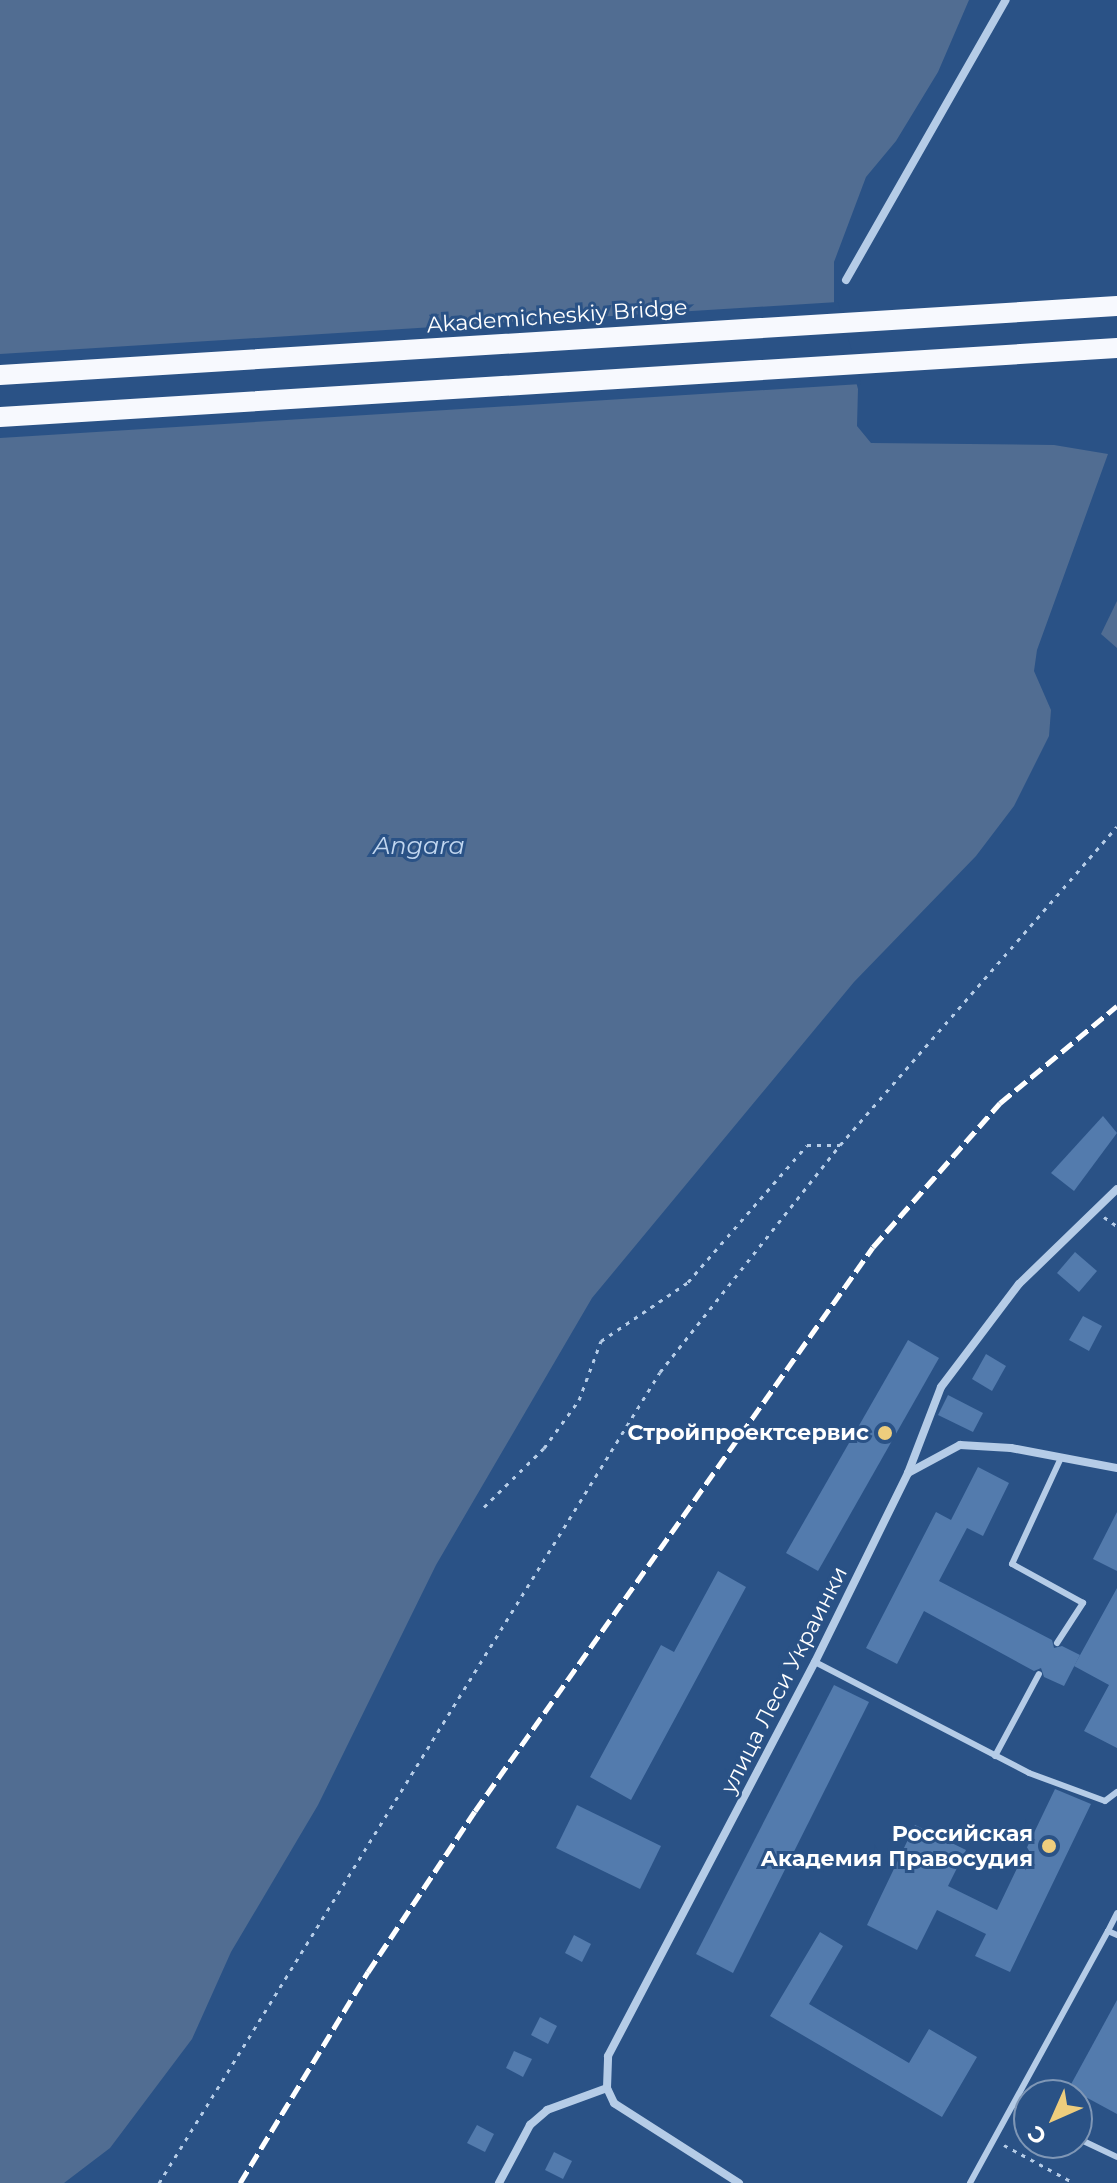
<!DOCTYPE html>
<html>
<head>
<meta charset="utf-8">
<style>
  body { margin:0 }
  #map { position:relative; width:1117px; height:2183px; overflow:hidden; background:#2a5286; font-family:Montserrat,sans-serif }
  div>[style] { position:absolute }
  .water>* { inset:0; background:#516d92 }
  .pier>* { inset:0; background:#2a5286 }
  .building>* { inset:0; background:#537bad }
  .path>* { height:3px; margin-top:-1.5px; transform-origin:0; background:repeating-linear-gradient(90deg,#b5cce7 0 4px,transparent 0 10px) }
  .service>* { height:6px; margin:-3px; padding:0 3px; transform-origin:3px; border-radius:3px; background:#b5cce7 }
  .minor>* { height:8px; margin:-4px; padding:0 4px; transform-origin:4px; border-radius:4px; background:#b5cce7 }
  .primary>* { height:20px; margin:-10px; padding:0 10px; transform-origin:10px; border-radius:10px; background:#f7f9fe }
  .rail>* { height:5px; margin-top:-2.5px; transform-origin:0; background:repeating-linear-gradient(90deg,#fff 0 14px,transparent 0 20px) }
  .dots>* { width:22px; height:22px; translate:-50% -50%; box-sizing:border-box; border:4px solid #2a5286; border-radius:50% }
  span { translate:-50% -50%; white-space:nowrap; text-align:center; line-height:1.15; -webkit-text-stroke:6px #2a5286; paint-order:stroke }
  .street-label { font-size:22px; color:#fff }
  .poi-label { font-size:22px; color:#fff; font-weight:700 }
  .right { translate:-100% -50%; text-align:right }
  .water-label { font-size:24px; color:#c1d6ef; font-style:italic }
  .north { position:absolute; left:1013px; top:2079px; width:80px; height:80px; box-sizing:border-box; background:#2a5286; border:2px solid #7f97b6; border-radius:50%; rotate:225deg; font-size:22px; font-weight:700; line-height:32px; text-align:center; color:#fff }
  .north::after { content:''; display:block; margin:auto; width:28px; height:36px; background:#eecd7d; clip-path:polygon(50% 0,100% 100%,50% 72%,0 100%) }
</style>
</head>
<body>
<div id="map">
  <div class="water">
    <div style="clip-path:polygon(0 0,969px 0,938px 72px,896px 141px,866px 177px,834px 262px,834px 302px,858px 389px,857px 426px,871px 443px,1054px 445px,1108px 454px,1037px 650px,1034px 671px,1051px 710px,1049px 736px,1014px 806px,976px 856px,854px 982px,592px 1298px,436px 1565px,318px 1805px,231px 1952px,192px 2039px,110px 2148px,64px 2183px,0 2183px)"></div>
    <div style="clip-path:polygon(1117px 601px,1117px 648px,1101px 634px)"></div>
  </div>
  <div class="pier">
    <div style="clip-path:polygon(838px 302px,861px 384px,0 438px,0 354px)"></div>
  </div>
  <div class="building">
    <div style="clip-path:polygon(1103px 1116px,1117px 1133px,1074px 1191px,1051px 1173px)"></div>
    <div style="clip-path:polygon(1075px 1252px,1097px 1271px,1079px 1292px,1057px 1273px)"></div>
    <div style="clip-path:polygon(1083px 1316px,1102px 1326px,1089px 1351px,1069px 1340px)"></div>
    <div style="clip-path:polygon(908px 1340px,939px 1358px,818px 1571px,786px 1553px)"></div>
    <div style="clip-path:polygon(986px 1354px,1006px 1366px,992px 1391px,972px 1379px)"></div>
    <div style="clip-path:polygon(948px 1395px,983px 1413px,973px 1432px,938px 1415px)"></div>
    <div style="clip-path:polygon(978px 1467px,1009px 1483px,983px 1536px,967px 1528px,939px 1581px,1052px 1640px,1054px 1648px,1062px 1646px,1080px 1655px,1064px 1686px,1044px 1677px,1041px 1668px,1034px 1671px,924px 1611px,897px 1664px,866px 1648px,936px 1512px,951px 1520px)"></div>
    <div style="clip-path:polygon(1117px 1512px,1117px 1571px,1093px 1559px)"></div>
    <div style="clip-path:polygon(718px 1571px,746px 1587px,631px 1800px,590px 1777px,661px 1645px,674px 1652px)"></div>
    <div style="clip-path:polygon(1117px 1588px,1117px 1748px,1084px 1731px,1109px 1685px,1074px 1666px)"></div>
    <div style="clip-path:polygon(834px 1685px,869px 1702px,733px 1973px,696px 1954px)"></div>
    <div style="clip-path:polygon(1055px 1789px,1091px 1804px,1010px 1972px,975px 1956px,986px 1934px,937px 1910px,917px 1950px,867px 1925px,915px 1825px,966px 1850px,948px 1886px,997px 1910px)"></div>
    <div style="clip-path:polygon(577px 1805px,661px 1846px,640px 1889px,556px 1848px)"></div>
    <div style="clip-path:polygon(820px 1932px,843px 1946px,809px 2004px,909px 2063px,929px 2029px,977px 2057px,942px 2117px,770px 2016px)"></div>
    <div style="clip-path:polygon(574px 1935px,591px 1944px,582px 1962px,565px 1953px)"></div>
    <div style="clip-path:polygon(1117px 2000px,1117px 2114px,1069px 2088px)"></div>
    <div style="clip-path:polygon(540px 2017px,557px 2026px,548px 2044px,531px 2035px)"></div>
    <div style="clip-path:polygon(514px 2051px,532px 2059px,523px 2077px,506px 2068px)"></div>
    <div style="clip-path:polygon(477px 2125px,494px 2134px,485px 2152px,467px 2143px)"></div>
    <div style="clip-path:polygon(554px 2152px,572px 2161px,563px 2179px,545px 2170px)"></div>
  </div>
  <div class="path">
    <div style="left:1104px;top:1217px;width:16px;rotate:35deg"></div>
    <div style="left:484px;top:1507px;width:84px;rotate:-44.5deg"></div>
    <div style="left:544px;top:1448px;width:59px;rotate:-53.9deg"></div>
    <div style="left:579px;top:1400px;width:63px;rotate:-69.6deg"></div>
    <div style="left:601px;top:1341px;width:105px;rotate:-34.1deg"></div>
    <div style="left:688px;top:1282px;width:181px;rotate:-49deg"></div>
    <div style="left:807px;top:1145px;width:33px"></div>
    <div style="left:1004px;top:2145px;width:80px;rotate:28.5deg"></div>
    <div style="left:159px;top:2183px;width:953px;rotate:-58.29deg"></div>
    <div style="left:660px;top:1372px;width:290px;rotate:-51.6deg"></div>
    <div style="left:840px;top:1145px;width:422px;rotate:-49deg"></div>
  </div>
  <div class="service">
    <div style="left:1057px;top:1643px;width:48px;rotate:-57deg"></div>
    <div style="left:1083px;top:1603px;width:81px;rotate:-151.2deg"></div>
    <div style="left:1012px;top:1564px;width:115px;rotate:-65.2deg"></div>
    <div style="left:815px;top:1662px;width:241px;rotate:27.4deg"></div>
    <div style="left:1029px;top:1773px;width:81px;rotate:20.2deg"></div>
    <div style="left:1105px;top:1801px;width:15px;rotate:-37deg"></div>
    <div style="left:995px;top:1756px;width:93px;rotate:-61.8deg"></div>
    <div style="left:1108px;top:1931px;width:20px;rotate:-63deg"></div>
    <div style="left:1015px;top:2105px;width:16px;rotate:27deg"></div>
    <div style="left:1077px;top:2138px;width:44px;rotate:25.4deg"></div>
    <div style="left:970px;top:2183px;width:287px;rotate:-61.3deg"></div>
    <div style="left:1108px;top:1931px;width:10px;rotate:24deg"></div>
  </div>
  <div class="minor">
    <div style="left:846px;top:280px;width:322px;rotate:-60.3deg"></div>
    <div style="left:908px;top:1473px;width:59px;rotate:-28.3deg"></div>
    <div style="left:960px;top:1445px;width:51px;rotate:3.4deg"></div>
    <div style="left:1011px;top:1448px;width:108px;rotate:10.7deg"></div>
    <div style="left:499px;top:2183px;width:66px;rotate:-61.9deg"></div>
    <div style="left:530px;top:2125px;width:23px;rotate:-41deg"></div>
    <div style="left:547px;top:2110px;width:64px;rotate:-20.1deg"></div>
    <div style="left:739px;top:2183px;width:148px;rotate:-147.4deg"></div>
    <div style="left:614px;top:2103px;width:17px;rotate:-115deg"></div>
    <div style="left:607px;top:2088px;width:32px;rotate:-88deg"></div>
    <div style="left:608px;top:2056px;width:445px;rotate:-62.3deg"></div>
    <div style="left:815px;top:1662px;width:211px;rotate:-63.8deg"></div>
    <div style="left:908px;top:1473px;width:92px;rotate:-69deg"></div>
    <div style="left:941px;top:1387px;width:129px;rotate:-52.9deg"></div>
    <div style="left:1019px;top:1284px;width:136px;rotate:-44.1deg"></div>
  </div>
  <div class="primary">
    <div style="left:0;top:375px;width:1119px;rotate:-3.53deg"></div>
    <div style="left:0;top:417px;width:1119px;rotate:-3.53deg"></div>
  </div>
  <div class="rail">
    <div style="left:240px;top:2183px;width:247px;rotate:-58.8deg"></div>
    <div style="left:368px;top:1972px;width:193px;rotate:-56.4deg"></div>
    <div style="left:475px;top:1811px;width:690px;rotate:-54.79deg"></div>
    <div style="left:873px;top:1247px;width:192px;rotate:-48.6deg"></div>
    <div style="left:1000px;top:1103px;width:152px;rotate:-39.7deg"></div>
  </div>
  <div class="dots">
    <div style="left:885px;top:1433px;background:#eecd7d"></div>
    <div style="left:1049px;top:1846px;background:#eecd7d"></div>
  </div>
  <div class="street-label">
    <span style="left:557px;top:316px;rotate:-4deg">Akademicheskiy Bridge</span>
    <span style="left:784px;top:1680px;rotate:-63deg">улица Леси Украинки</span>
  </div>
  <div class="poi-label">
    <span class="right" style="left:869px;top:1433px">Стройпроектсервис</span>
    <span class="right" style="left:1033px;top:1846px">Российская<br>Академия Правосудия</span>
  </div>
  <div class="water-label">
    <span style="left:419px;top:846px">Angara</span>
  </div>
  <div class="north">С</div>
</div>
</body>
</html>
